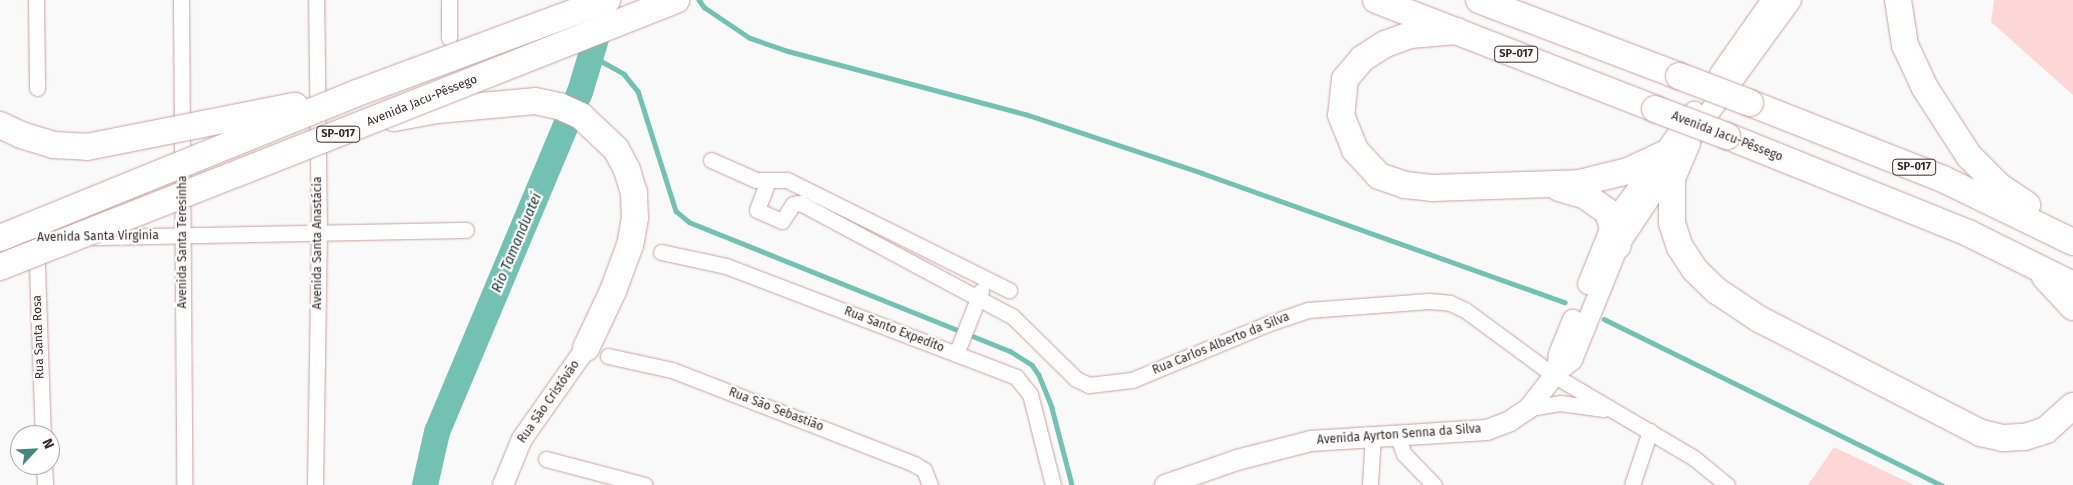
<!DOCTYPE html>
<html>
<head>
<meta charset="utf-8">
<style>
  body { margin:0 }
  #map { position:relative; width:2073px; height:485px; overflow:hidden; background:#f9f9f9; font-family:"Fira Sans",sans-serif }
  div>[style] { position:absolute }
  .green>* { inset:0; background:#fdd7d6 }
  .stream>* { height:4.5px; margin:-2.25px; padding:0 2.25px; transform-origin:2.25px; border-radius:2.25px; background:#72c1b2 }
  .river>* { height:26px; margin:-13px; padding:0 13px; transform-origin:13px; border-radius:13px; background:#72c1b2 }
  .roads { filter:drop-shadow(0 0 1px #caa19f) drop-shadow(0 0 1px #caa19f) }
  .street>* { height:15px; margin:-7.5px; padding:0 7.5px; transform-origin:7.5px; border-radius:7.5px; background:#fff }
  .secondary>* { height:20px; margin:-10px; padding:0 10px; transform-origin:10px; border-radius:10px; background:#fff }
  .highway>* { height:26px; margin:-13px; padding:0 13px; transform-origin:13px; border-radius:13px; background:#fff }
  .bridges { filter:drop-shadow(0 0 1px #caa19f) drop-shadow(0 0 1px #caa19f) }
  .highway-bridge>* { height:26px; margin:-13px; padding:0 13px; transform-origin:13px; border-radius:13px; background:#fff }
  span { translate:-50% -50%; white-space:nowrap; text-align:center; line-height:1.15; -webkit-text-stroke:4.5px #fff; paint-order:stroke }
  .shield-label span { padding:1px 4px; background:#fff; border:1px solid; border-radius:4px; -webkit-text-stroke-width:0 }
  .shield-label { font-size:11px; color:#382727; font-weight:700 }
  .street-label { font-size:12px; color:#382727 }
  .water-label { font-size:14px; color:#153b34; font-style:italic }
  .north { position:absolute; left:10px; top:425px; width:50px; height:50px; box-sizing:border-box; background:#fff; border:1px solid #afa9a9; border-radius:50%; rotate:65deg; font-size:14px; font-weight:700; line-height:20px; text-align:center; color:#382727 }
  .north::after { content:''; display:block; margin:auto; width:18px; height:22px; background:#44887c; clip-path:polygon(50% 0,100% 100%,50% 72%,0 100%) }
</style>
</head>
<body>
<div id="map">
  <div class="green">
    <div style="clip-path:polygon(1994px 0,2073px 0,2073px 95px,1991px 22px)"></div>
    <div style="clip-path:polygon(1834px 447px,1914px 485px,1808px 485px)"></div>
  </div>
  <div class="stream">
    <div style="left:699px;top:0;width:9px;rotate:54deg"></div>
    <div style="left:704px;top:7px;width:55px;rotate:34deg"></div>
    <div style="left:750px;top:38px;width:40px;rotate:18.9deg"></div>
    <div style="left:788px;top:51px;width:245px;rotate:14.9deg"></div>
    <div style="left:1025px;top:114px;width:187px;rotate:18.4deg"></div>
    <div style="left:1202px;top:173px;width:385px;rotate:19.6deg"></div>
    <div style="left:592px;top:56px;width:37px;rotate:29deg"></div>
    <div style="left:624px;top:74px;width:22px;rotate:51deg"></div>
    <div style="left:638px;top:91px;width:126px;rotate:72.4deg"></div>
    <div style="left:676px;top:211px;width:17px;rotate:40deg"></div>
    <div style="left:689px;top:222px;width:346px;rotate:21.9deg"></div>
    <div style="left:1010px;top:351px;width:26px;rotate:32deg"></div>
    <div style="left:1032px;top:365px;width:12px;rotate:55deg"></div>
    <div style="left:1039px;top:375px;width:35px;rotate:68deg"></div>
    <div style="left:1052px;top:408px;width:80px;rotate:75.4deg"></div>
    <div style="left:1604px;top:319px;width:377px;rotate:26.2deg"></div>
  </div>
  <div class="river">
    <div style="left:425px;top:485px;width:54px;rotate:-77.2deg"></div>
    <div style="left:437px;top:432px;width:369px;rotate:-67.2deg"></div>
    <div style="left:580px;top:92px;width:84px;rotate:-73.3deg"></div>
  </div>
  <div class="roads">
    <div class="street">
      <div style="left:36px;top:0;width:88px;rotate:89.3deg"></div>
      <div style="left:181px;top:0;width:485px;rotate:89.6deg"></div>
      <div style="left:449px;top:0;width:38px;rotate:90deg"></div>
      <div style="left:711px;top:160px;width:49px;rotate:24deg"></div>
      <div style="left:756px;top:180px;width:31px"></div>
      <div style="left:787px;top:180px;width:248px;rotate:26.4deg"></div>
      <div style="left:768px;top:181px;width:31px;rotate:111deg"></div>
      <div style="left:757px;top:210px;width:27px;rotate:24deg"></div>
      <div style="left:782px;top:221px;width:20px;rotate:-57deg"></div>
      <div style="left:793px;top:204px;width:7px;rotate:-8deg"></div>
      <div style="left:800px;top:203px;width:240px;rotate:28.1deg"></div>
      <div style="left:1012px;top:316px;width:90px;rotate:44.5deg"></div>
      <div style="left:1076px;top:379px;width:14px;rotate:25deg"></div>
      <div style="left:1089px;top:385px;width:43px;rotate:-6.6deg"></div>
      <div style="left:1132px;top:380px;width:146px;rotate:-22.5deg"></div>
      <div style="left:1267px;top:324px;width:43px;rotate:-18.9deg"></div>
      <div style="left:1308px;top:310px;width:121px;rotate:-4.3deg"></div>
      <div style="left:1429px;top:301px;width:21px;rotate:5deg"></div>
      <div style="left:1450px;top:303px;width:17px;rotate:25deg"></div>
      <div style="left:1465px;top:310px;width:112px;rotate:36.3deg"></div>
      <div style="left:1555px;top:376px;width:161px;rotate:30.5deg"></div>
      <div style="left:1694px;top:458px;width:43px;rotate:39.3deg"></div>
      <div style="left:94px;top:237px;width:372px;rotate:-1.1deg"></div>
      <div style="left:36px;top:238px;width:197px;rotate:88deg"></div>
      <div style="left:661px;top:252px;width:66px;rotate:12.2deg"></div>
      <div style="left:726px;top:266px;width:311px;rotate:20.9deg"></div>
      <div style="left:1016px;top:377px;width:22px;rotate:51deg"></div>
      <div style="left:1030px;top:394px;width:94px;rotate:75.8deg"></div>
      <div style="left:956px;top:354px;width:68px;rotate:-68.4deg"></div>
      <div style="left:608px;top:356px;width:66px;rotate:12.3deg"></div>
      <div style="left:672px;top:370px;width:260px;rotate:21.2deg"></div>
      <div style="left:914px;top:464px;width:12px;rotate:31deg"></div>
      <div style="left:924px;top:470px;width:16px;rotate:68deg"></div>
      <div style="left:1529px;top:408px;width:31px;rotate:-9deg"></div>
      <div style="left:1560px;top:403px;width:44px;rotate:7.8deg"></div>
      <div style="left:1397px;top:434px;width:21px;rotate:71deg"></div>
      <div style="left:1404px;top:454px;width:43px;rotate:45.9deg"></div>
      <div style="left:546px;top:459px;width:102px;rotate:14.7deg"></div>
      <div style="left:44px;top:465px;width:20px;rotate:87deg"></div>
      <div style="left:315px;top:485px;width:252px;rotate:-89.1deg"></div>
      <div style="left:319px;top:233px;width:233px;rotate:-90.7deg"></div>
      <div style="left:1370px;top:485px;width:50px;rotate:-86.6deg"></div>
      <div style="left:1632px;top:485px;width:57px;rotate:-71.6deg"></div>
    </div>
    <div class="secondary">
      <div style="left:1720px;top:74px;width:90px;rotate:-54.9deg"></div>
      <div style="left:1692px;top:136px;width:168px;rotate:-53.9deg"></div>
      <div style="left:1588px;top:284px;width:67px;rotate:-68deg"></div>
      <div style="left:1613px;top:222px;width:137px;rotate:-53.6deg"></div>
      <div style="left:1557px;top:372px;width:18px;rotate:-84deg"></div>
      <div style="left:1559px;top:354px;width:37px;rotate:-68deg"></div>
      <div style="left:503px;top:485px;width:50px;rotate:-67.6deg"></div>
      <div style="left:522px;top:439px;width:111px;rotate:-54.9deg"></div>
      <div style="left:1165px;top:485px;width:76px;rotate:-19.1deg"></div>
      <div style="left:1237px;top:460px;width:76px;rotate:-14.4deg"></div>
      <div style="left:1311px;top:441px;width:176px;rotate:-3.6deg"></div>
      <div style="left:1487px;top:430px;width:25px;rotate:-21deg"></div>
      <div style="left:1510px;top:421px;width:23px;rotate:-34deg"></div>
      <div style="left:1529px;top:408px;width:46px;rotate:-52.1deg"></div>
      <div style="left:1557px;top:372px;width:19px;rotate:-39deg"></div>
      <div style="left:1572px;top:360px;width:123px;rotate:-68deg"></div>
      <div style="left:1618px;top:246px;width:101px;rotate:-56.3deg"></div>
    </div>
    <div class="highway">
      <div style="left:1376px;top:0;width:300px;rotate:21.3deg"></div>
      <div style="left:1479px;top:0;width:214px;rotate:20.8deg"></div>
      <div style="left:1898px;top:0;width:46px;rotate:81.2deg"></div>
      <div style="left:1905px;top:45px;width:47px;rotate:65.1deg"></div>
      <div style="left:1925px;top:88px;width:81px;rotate:57.1deg"></div>
      <div style="left:1969px;top:156px;width:42px;rotate:45deg"></div>
      <div style="left:1999px;top:186px;width:34px;rotate:34deg"></div>
      <div style="left:1457px;top:31px;width:47px;rotate:175.1deg"></div>
      <div style="left:1410px;top:35px;width:27px;rotate:160deg"></div>
      <div style="left:1385px;top:44px;width:27px;rotate:147deg"></div>
      <div style="left:1362px;top:59px;width:26px;rotate:130deg"></div>
      <div style="left:1345px;top:79px;width:36px;rotate:96deg"></div>
      <div style="left:1341px;top:115px;width:38px;rotate:68deg"></div>
      <div style="left:1355px;top:150px;width:35px;rotate:47deg"></div>
      <div style="left:1379px;top:176px;width:28px;rotate:19deg"></div>
      <div style="left:1405px;top:185px;width:27px;rotate:6deg"></div>
      <div style="left:1432px;top:188px;width:147px;rotate:-1.9deg"></div>
      <div style="left:1579px;top:183px;width:50px;rotate:-13.8deg"></div>
      <div style="left:1628px;top:171px;width:40px;rotate:-25deg"></div>
      <div style="left:1750px;top:103px;width:207px;rotate:21.5deg"></div>
      <div style="left:1943px;top:179px;width:144px;rotate:25.9deg"></div>
      <div style="left:394px;top:118px;width:44px;rotate:-10.5deg"></div>
      <div style="left:437px;top:110px;width:98px;rotate:-5.2deg"></div>
      <div style="left:535px;top:101px;width:25px;rotate:12deg"></div>
      <div style="left:559px;top:106px;width:24px;rotate:24deg"></div>
      <div style="left:581px;top:116px;width:48px;rotate:43.3deg"></div>
      <div style="left:616px;top:149px;width:24px;rotate:62deg"></div>
      <div style="left:627px;top:170px;width:24px;rotate:73deg"></div>
      <div style="left:634px;top:193px;width:25px;rotate:88deg"></div>
      <div style="left:635px;top:218px;width:27px;rotate:100deg"></div>
      <div style="left:630px;top:245px;width:49px;rotate:110.3deg"></div>
      <div style="left:613px;top:291px;width:63px;rotate:115.3deg"></div>
      <div style="left:1727px;top:136px;width:260px;rotate:21.9deg"></div>
      <div style="left:1968px;top:233px;width:117px;rotate:26.3deg"></div>
      <div style="left:1687px;top:143px;width:39px;rotate:113deg"></div>
      <div style="left:1672px;top:179px;width:44px;rotate:90deg"></div>
      <div style="left:1672px;top:223px;width:25px;rotate:72deg"></div>
      <div style="left:1680px;top:247px;width:27px;rotate:57deg"></div>
      <div style="left:1695px;top:270px;width:30px;rotate:44deg"></div>
      <div style="left:1717px;top:291px;width:50px;rotate:33.7deg"></div>
      <div style="left:1759px;top:319px;width:250px;rotate:27.2deg"></div>
      <div style="left:1981px;top:433px;width:23px;rotate:13deg"></div>
      <div style="left:2003px;top:438px;width:22px;rotate:-3deg"></div>
      <div style="left:2025px;top:437px;width:22px;rotate:-18deg"></div>
      <div style="left:2046px;top:430px;width:36px;rotate:-42deg"></div>
      <div style="left:1559px;top:188px;width:26px;rotate:16deg"></div>
      <div style="left:1584px;top:195px;width:29px;rotate:35deg"></div>
      <div style="left:1608px;top:212px;width:35px;rotate:74deg"></div>
      <div style="left:2045px;top:277px;width:41px;rotate:47deg"></div>
    </div>
  </div>
  <div class="bridges">
    <div class="highway-bridge">
      <div style="left:1679px;top:76px;width:76px;rotate:20.8deg"></div>
      <div style="left:1655px;top:109px;width:77px;rotate:20.6deg"></div>
      <div style="left:0;top:125px;width:23px;rotate:25deg"></div>
      <div style="left:21px;top:135px;width:34px;rotate:17deg"></div>
      <div style="left:53px;top:145px;width:34px;rotate:3deg"></div>
      <div style="left:87px;top:147px;width:212px;rotate:-11.2deg"></div>
      <div style="left:0;top:238px;width:385px;rotate:-22.1deg"></div>
      <div style="left:357px;top:93px;width:267px;rotate:-20.4deg"></div>
      <div style="left:0;top:267px;width:727px;rotate:-21.55deg"></div>
    </div>
  </div>
  <div class="shield-label">
    <span style="left:1516px;top:54px">SP-017</span>
    <span style="left:338px;top:134px">SP-017</span>
    <span style="left:1914px;top:167px">SP-017</span>
  </div>
  <div class="street-label">
    <span style="left:422px;top:101px;rotate:-22deg">Avenida Jacu-Pêssego</span>
    <span style="left:1727px;top:137px;rotate:21deg">Avenida Jacu-Pêssego</span>
    <span style="left:98px;top:237px;rotate:-1deg">Avenida Santa Virginia</span>
    <span style="left:183px;top:242px;rotate:-90deg">Avenida Santa Teresinha</span>
    <span style="left:318px;top:243px;rotate:-90deg">Avenida Santa Anastácia</span>
    <span style="left:894px;top:330px;rotate:21deg">Rua Santo Expedito</span>
    <span style="left:39px;top:337px;rotate:-92deg">Rua Santa Rosa</span>
    <span style="left:1221px;top:344px;rotate:-22deg">Rua Carlos Alberto da Silva</span>
    <span style="left:549px;top:402px;rotate:-55deg">Rua São Cristóvão</span>
    <span style="left:776px;top:410px;rotate:21deg">Rua São Sebastião</span>
    <span style="left:1399px;top:435px;rotate:-4deg">Avenida Ayrton Senna da Silva</span>
  </div>
  <div class="water-label">
    <span style="left:517px;top:243px;rotate:-67deg">Rio Tamanduateí</span>
  </div>
  <div class="north">N</div>
</div>
</body>
</html>
